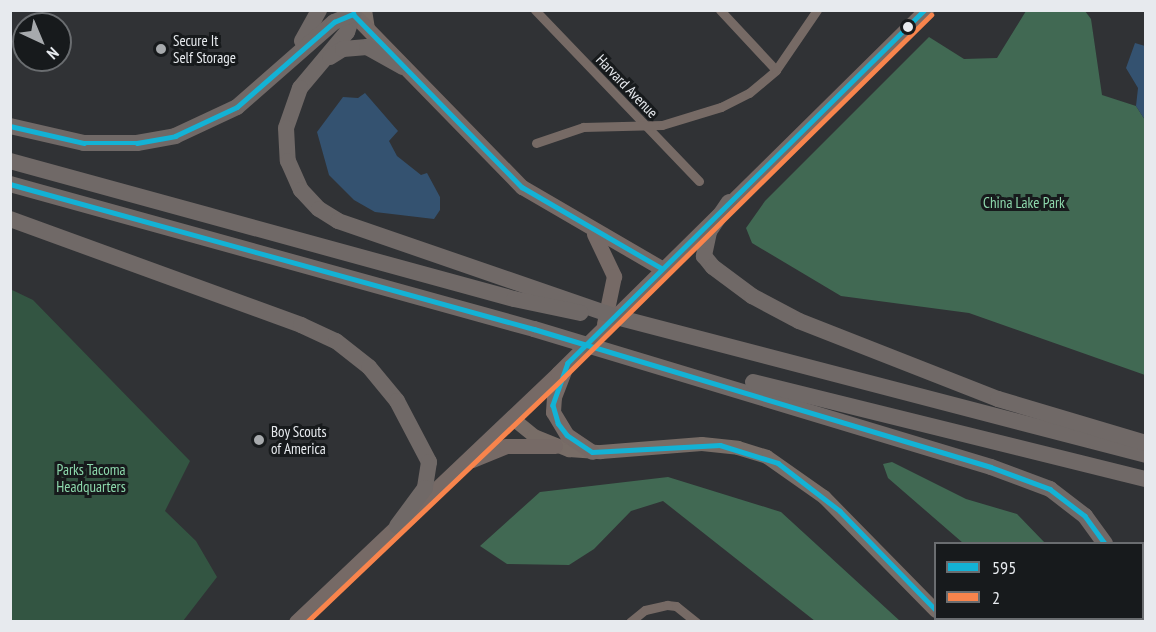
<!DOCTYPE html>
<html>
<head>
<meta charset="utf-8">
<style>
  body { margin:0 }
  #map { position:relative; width:1156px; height:632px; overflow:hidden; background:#303235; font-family:"PT Sans Narrow",sans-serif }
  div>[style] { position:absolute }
  .green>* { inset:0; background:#335542 }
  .forest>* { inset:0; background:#416953 }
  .water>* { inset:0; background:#345270 }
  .street>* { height:9px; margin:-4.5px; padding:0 4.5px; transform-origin:4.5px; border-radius:4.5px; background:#766a65 }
  .secondary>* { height:14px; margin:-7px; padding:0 7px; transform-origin:7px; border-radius:7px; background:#786d67 }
  .primary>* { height:15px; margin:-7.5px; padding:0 7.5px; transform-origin:7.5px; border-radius:7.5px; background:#766a66 }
  .highway>* { height:16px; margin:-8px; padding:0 8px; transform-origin:8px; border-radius:8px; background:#706967 }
  .bus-1>* { height:4.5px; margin:-2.25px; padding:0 2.25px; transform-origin:2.25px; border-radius:2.25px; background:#13b2d5 }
  .bus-2>* { height:4.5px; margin:-2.25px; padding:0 2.25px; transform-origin:2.25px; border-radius:2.25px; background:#f8844c }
  .dots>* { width:16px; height:16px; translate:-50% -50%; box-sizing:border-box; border:3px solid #171a1c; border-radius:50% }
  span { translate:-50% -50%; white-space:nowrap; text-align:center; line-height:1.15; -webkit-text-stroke:6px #171a1c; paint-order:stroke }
  .poi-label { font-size:15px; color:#e7eaee }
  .left { translate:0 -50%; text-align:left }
  .street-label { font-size:15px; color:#e7eaee }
  .park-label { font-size:15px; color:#8dd8ac }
  .frame { position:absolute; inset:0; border:12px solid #e7eaee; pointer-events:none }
  .legend { position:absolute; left:934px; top:542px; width:210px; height:78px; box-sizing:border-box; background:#171a1c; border:2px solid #6a6d70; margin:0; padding:8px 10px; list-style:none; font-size:18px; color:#e7eaee }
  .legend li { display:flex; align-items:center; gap:12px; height:30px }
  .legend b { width:30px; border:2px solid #6a6d70 }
  .north { position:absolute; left:12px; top:12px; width:60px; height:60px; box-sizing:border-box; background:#171a1c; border:2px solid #6a6d70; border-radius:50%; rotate:136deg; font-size:16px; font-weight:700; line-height:24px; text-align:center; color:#e7eaee }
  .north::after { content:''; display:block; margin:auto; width:21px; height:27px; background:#a7aaad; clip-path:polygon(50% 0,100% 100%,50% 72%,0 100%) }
</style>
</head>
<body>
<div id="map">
  <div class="green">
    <div style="clip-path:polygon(10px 289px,33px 300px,190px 461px,165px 511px,196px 541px,217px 577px,183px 621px,11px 621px)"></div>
  </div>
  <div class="forest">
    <div style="clip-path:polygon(1026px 11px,1085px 11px,1091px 19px,1102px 95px,1136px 106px,1145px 120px,1145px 375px,969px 313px,841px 296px,752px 243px,746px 228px,765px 201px,929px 37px,964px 59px,997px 58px)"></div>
    <div style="clip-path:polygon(892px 462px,966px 499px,1017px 514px,1045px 543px,963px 543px,888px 478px,883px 464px)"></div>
    <div style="clip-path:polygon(668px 477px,781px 512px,900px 621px,815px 621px,663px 501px,631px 511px,594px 549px,569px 565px,507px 564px,480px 546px,540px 492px)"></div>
  </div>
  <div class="water">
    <div style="clip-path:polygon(1135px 43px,1145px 46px,1145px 120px,1136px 106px,1138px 88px,1126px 68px)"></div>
    <div style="clip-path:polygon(365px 93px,398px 131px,389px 141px,397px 156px,421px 175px,427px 173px,440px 197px,440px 210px,434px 219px,375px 212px,354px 200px,329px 175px,317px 132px,343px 97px,358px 98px)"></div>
  </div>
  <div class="street">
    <div style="left:535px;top:10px;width:237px;rotate:46.2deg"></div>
    <div style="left:720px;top:10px;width:82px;rotate:47deg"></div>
    <div style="left:536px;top:143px;width:50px;rotate:-18.8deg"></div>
    <div style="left:583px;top:127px;width:79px;rotate:-1.5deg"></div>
    <div style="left:662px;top:125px;width:62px;rotate:-17deg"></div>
    <div style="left:721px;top:107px;width:31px;rotate:-27deg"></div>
    <div style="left:749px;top:93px;width:35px;rotate:-40deg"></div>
    <div style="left:776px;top:70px;width:73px;rotate:-55.7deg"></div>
    <div style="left:630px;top:622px;width:19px;rotate:-39deg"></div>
    <div style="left:645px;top:610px;width:23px;rotate:-13deg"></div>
    <div style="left:667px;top:605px;width:9px;rotate:6deg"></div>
    <div style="left:676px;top:606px;width:26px;rotate:39deg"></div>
  </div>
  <div class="secondary">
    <div style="left:365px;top:10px;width:19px;rotate:81deg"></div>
    <div style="left:512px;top:418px;width:28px;rotate:39deg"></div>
    <div style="left:534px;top:436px;width:38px;rotate:22deg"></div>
    <div style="left:569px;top:450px;width:32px;rotate:4deg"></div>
    <div style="left:601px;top:452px;width:101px;rotate:-4.5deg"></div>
    <div style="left:702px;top:444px;width:36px;rotate:6deg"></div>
    <div style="left:738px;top:448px;width:30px;rotate:17deg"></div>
    <div style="left:767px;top:457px;width:70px;rotate:35.1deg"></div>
    <div style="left:824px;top:497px;width:160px;rotate:45.5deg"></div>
    <div style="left:943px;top:618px;width:5px;rotate:53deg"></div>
  </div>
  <div class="primary">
    <div style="left:353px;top:14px;width:242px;rotate:45.7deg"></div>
    <div style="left:522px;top:187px;width:161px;rotate:30.2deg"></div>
    <div style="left:594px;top:234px;width:47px;rotate:64.5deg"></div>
    <div style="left:614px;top:276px;width:49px;rotate:101.8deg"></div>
    <div style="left:564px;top:371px;width:28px;rotate:111deg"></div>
    <div style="left:554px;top:397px;width:15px;rotate:94deg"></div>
    <div style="left:553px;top:412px;width:27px;rotate:59deg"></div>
    <div style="left:567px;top:435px;width:30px;rotate:34deg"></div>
    <div style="left:472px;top:460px;width:37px;rotate:-22deg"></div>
    <div style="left:506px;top:446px;width:49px"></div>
    <div style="left:296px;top:622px;width:361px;rotate:-43.5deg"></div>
    <div style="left:558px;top:373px;width:517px;rotate:-44.61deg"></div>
  </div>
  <div class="highway">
    <div style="left:353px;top:14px;width:19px;rotate:108deg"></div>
    <div style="left:347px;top:32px;width:73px;rotate:130deg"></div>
    <div style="left:300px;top:88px;width:42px;rotate:109.3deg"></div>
    <div style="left:286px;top:128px;width:33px;rotate:87deg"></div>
    <div style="left:288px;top:161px;width:32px;rotate:66deg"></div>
    <div style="left:301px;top:190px;width:26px;rotate:47deg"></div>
    <div style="left:319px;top:209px;width:22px;rotate:32deg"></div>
    <div style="left:338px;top:221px;width:298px;rotate:19deg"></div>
    <div style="left:620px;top:318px;width:544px;rotate:14.6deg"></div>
    <div style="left:302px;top:41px;width:35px;rotate:-61deg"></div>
    <div style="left:330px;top:57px;width:15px;rotate:-32deg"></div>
    <div style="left:343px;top:49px;width:24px;rotate:-5deg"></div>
    <div style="left:367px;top:47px;width:41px;rotate:29.1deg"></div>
    <div style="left:10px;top:126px;width:76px;rotate:12.9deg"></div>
    <div style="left:84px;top:143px;width:53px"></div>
    <div style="left:137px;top:143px;width:39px;rotate:-10deg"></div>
    <div style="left:175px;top:136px;width:68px;rotate:-25.1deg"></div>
    <div style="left:237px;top:107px;width:129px;rotate:-41.2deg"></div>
    <div style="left:334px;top:22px;width:21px;rotate:-23deg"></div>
    <div style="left:10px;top:161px;width:523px;rotate:15.31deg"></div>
    <div style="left:514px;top:299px;width:68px;rotate:11.8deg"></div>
    <div style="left:10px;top:184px;width:544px;rotate:15.47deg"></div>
    <div style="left:534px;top:329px;width:477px;rotate:16.8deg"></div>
    <div style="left:991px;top:467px;width:63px;rotate:20.4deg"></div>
    <div style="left:1050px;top:489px;width:44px;rotate:37.6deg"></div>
    <div style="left:1085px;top:516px;width:34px;rotate:54deg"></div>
    <div style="left:729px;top:202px;width:36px;rotate:124deg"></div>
    <div style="left:709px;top:232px;width:25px;rotate:102deg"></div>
    <div style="left:704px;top:256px;width:14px;rotate:51deg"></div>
    <div style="left:713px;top:267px;width:49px;rotate:36.6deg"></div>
    <div style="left:752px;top:296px;width:53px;rotate:28deg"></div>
    <div style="left:799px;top:321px;width:214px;rotate:21.4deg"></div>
    <div style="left:998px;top:399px;width:154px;rotate:16.6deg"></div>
    <div style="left:10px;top:219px;width:310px;rotate:20deg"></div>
    <div style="left:301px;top:325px;width:38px;rotate:25deg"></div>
    <div style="left:336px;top:341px;width:42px;rotate:38.2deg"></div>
    <div style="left:369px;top:367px;width:44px;rotate:50.5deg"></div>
    <div style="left:397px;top:401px;width:69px;rotate:62.3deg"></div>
    <div style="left:429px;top:462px;width:26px;rotate:99deg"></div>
    <div style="left:425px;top:488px;width:47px;rotate:126.4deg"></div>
    <div style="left:753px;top:382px;width:405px;rotate:13.9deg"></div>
    <div style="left:1103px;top:622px;width:4px;rotate:-76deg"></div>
    <div style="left:1144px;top:622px;width:3px;rotate:-45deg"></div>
  </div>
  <div class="bus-1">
    <div style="left:925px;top:10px;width:502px;rotate:135.32deg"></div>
    <div style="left:568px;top:363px;width:45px;rotate:109.7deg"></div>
    <div style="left:553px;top:405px;width:19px;rotate:74deg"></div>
    <div style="left:558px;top:423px;width:15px;rotate:53deg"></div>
    <div style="left:567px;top:435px;width:30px;rotate:34deg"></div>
    <div style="left:592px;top:452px;width:128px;rotate:-3.1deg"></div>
    <div style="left:720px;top:445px;width:61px;rotate:17.2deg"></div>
    <div style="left:778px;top:463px;width:78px;rotate:37.7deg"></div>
    <div style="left:840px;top:511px;width:138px;rotate:45.9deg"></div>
    <div style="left:10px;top:126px;width:76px;rotate:12.9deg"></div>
    <div style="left:84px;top:143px;width:53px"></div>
    <div style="left:137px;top:143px;width:39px;rotate:-10deg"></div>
    <div style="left:175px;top:136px;width:68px;rotate:-25.1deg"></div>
    <div style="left:237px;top:107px;width:129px;rotate:-41.2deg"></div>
    <div style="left:334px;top:22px;width:21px;rotate:-23deg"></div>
    <div style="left:353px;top:14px;width:242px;rotate:45.7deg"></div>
    <div style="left:522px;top:187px;width:161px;rotate:30.2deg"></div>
    <div style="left:10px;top:184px;width:544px;rotate:15.47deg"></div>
    <div style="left:534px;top:329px;width:477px;rotate:16.8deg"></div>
    <div style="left:991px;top:467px;width:63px;rotate:20.4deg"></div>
    <div style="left:1050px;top:489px;width:44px;rotate:37.6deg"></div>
    <div style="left:1085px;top:516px;width:34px;rotate:54deg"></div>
  </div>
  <div class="bus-2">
    <div style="left:307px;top:622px;width:354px;rotate:-43.6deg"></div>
    <div style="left:563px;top:378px;width:517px;rotate:-44.61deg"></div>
  </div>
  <div class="dots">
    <div style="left:908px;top:27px;background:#e7eaee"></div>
    <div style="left:161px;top:49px;background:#a7aaad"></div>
    <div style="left:259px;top:440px;background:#a7aaad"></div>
  </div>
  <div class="poi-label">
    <span class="left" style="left:173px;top:49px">Secure It<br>Self Storage</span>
    <span class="left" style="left:271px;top:440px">Boy Scouts<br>of America</span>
  </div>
  <div class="street-label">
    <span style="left:627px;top:86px;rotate:46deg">Harvard Avenue</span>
  </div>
  <div class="park-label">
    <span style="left:1024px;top:203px">China Lake Park</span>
    <span style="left:91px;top:478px">Parks Tacoma<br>Headquarters</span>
  </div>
  <div class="frame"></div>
  <ul class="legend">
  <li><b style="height:8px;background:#13b2d5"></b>595</li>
  <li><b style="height:8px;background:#f8844c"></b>2</li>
  </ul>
  <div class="north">N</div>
</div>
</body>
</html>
